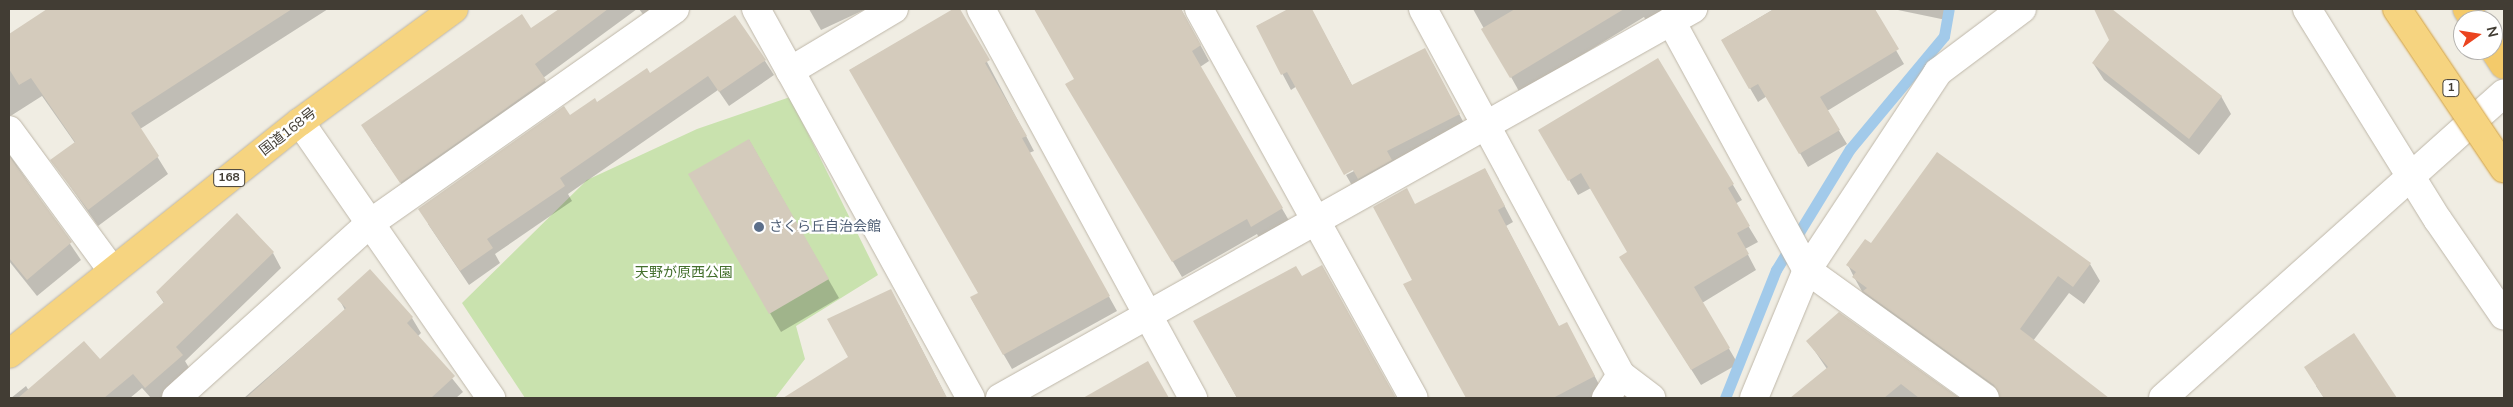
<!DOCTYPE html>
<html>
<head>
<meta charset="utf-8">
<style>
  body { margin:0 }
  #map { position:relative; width:2513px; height:407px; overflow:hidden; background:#f0ede3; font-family:"Nunito Sans","Noto Sans JP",sans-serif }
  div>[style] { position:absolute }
  .green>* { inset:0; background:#c9e2ae }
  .shadow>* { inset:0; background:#0003 }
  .stream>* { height:11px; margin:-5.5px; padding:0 5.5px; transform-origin:5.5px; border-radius:5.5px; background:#a2caea }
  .building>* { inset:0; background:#d4cbbc }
  .roads { filter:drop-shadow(0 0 1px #beb7a9) drop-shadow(0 0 1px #beb7a9) }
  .minor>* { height:28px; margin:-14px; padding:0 14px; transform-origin:14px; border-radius:14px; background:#fff }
  .tertiary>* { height:28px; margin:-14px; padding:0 14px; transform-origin:14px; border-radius:14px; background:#fff }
  .trunk>* { height:28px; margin:-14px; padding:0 14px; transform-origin:14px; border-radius:14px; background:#f6d480 }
  .motorway>* { height:28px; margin:-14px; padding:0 14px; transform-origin:14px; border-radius:14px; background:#f4ca6a }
  .bridges { filter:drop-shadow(0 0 1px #d29f3b) drop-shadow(0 0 1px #d29f3b) }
  .trunk-bridge>* { height:28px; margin:-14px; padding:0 14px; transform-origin:14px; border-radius:14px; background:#f6d480 }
  .dots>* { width:14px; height:14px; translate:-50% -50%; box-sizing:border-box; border:2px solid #fff; border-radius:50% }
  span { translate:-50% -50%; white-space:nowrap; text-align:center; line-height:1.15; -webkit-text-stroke:4.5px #fff; paint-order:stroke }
  .shield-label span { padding:1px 4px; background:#fff; border:1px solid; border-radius:4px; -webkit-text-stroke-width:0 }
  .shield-label { font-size:12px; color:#423d34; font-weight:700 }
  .street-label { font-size:14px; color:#423d34 }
  .service-label { font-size:14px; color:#4e5e75 }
  .left { translate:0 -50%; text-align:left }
  .park-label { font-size:14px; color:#436f2c }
  .frame { position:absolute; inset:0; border:10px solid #423d34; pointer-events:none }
  .north { position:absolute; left:2453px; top:10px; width:50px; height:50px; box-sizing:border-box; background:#fff; border:1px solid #b3b1ae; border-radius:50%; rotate:77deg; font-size:14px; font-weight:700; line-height:20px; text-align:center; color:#423d34 }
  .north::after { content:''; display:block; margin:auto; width:18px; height:22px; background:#eb441f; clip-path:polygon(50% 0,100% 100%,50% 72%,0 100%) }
</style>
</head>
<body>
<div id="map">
  <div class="green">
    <div style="clip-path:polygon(790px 97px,878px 275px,796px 326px,805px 359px,775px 398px,525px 398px,462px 303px,587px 180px,697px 129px)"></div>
  </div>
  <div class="shadow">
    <div style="clip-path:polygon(49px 9px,55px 9px,62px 19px,79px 9px,167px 9px,179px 27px,208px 9px,328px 9px,140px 129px,168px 174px,98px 226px,52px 160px,75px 143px,42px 96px,9px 117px,9px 35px)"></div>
    <div style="clip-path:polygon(561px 9px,637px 9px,543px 78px,554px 95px,410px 196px,371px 140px)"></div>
    <div style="clip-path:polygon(639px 9px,657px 9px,645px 17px)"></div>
    <div style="clip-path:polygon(809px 9px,866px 9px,821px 30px)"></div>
    <div style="clip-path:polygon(955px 9px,966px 22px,1034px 151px,1029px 153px,1117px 311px,1012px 369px,971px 298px,980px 293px,850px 70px)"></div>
    <div style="clip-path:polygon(1035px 9px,1181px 9px,1209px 61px,1200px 67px,1291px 224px,1261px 241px,1257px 234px,1182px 277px,1076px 99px,1076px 79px)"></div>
    <div style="clip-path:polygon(1291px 9px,1311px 9px,1353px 87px,1433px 64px,1467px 129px,1354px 189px,1346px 175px,1360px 168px,1297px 86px,1291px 90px,1257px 26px)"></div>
    <div style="clip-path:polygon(1473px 9px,1685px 9px,1651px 29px,1644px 17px,1520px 93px)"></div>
    <div style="clip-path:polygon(1774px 9px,1872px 9px,1904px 64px,1827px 111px,1847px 144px,1808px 167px,1767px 96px,1758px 102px,1722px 40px)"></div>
    <div style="clip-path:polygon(1893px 9px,1953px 9px,1951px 21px)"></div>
    <div style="clip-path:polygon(2096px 9px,2110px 9px,2221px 96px,2231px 114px,2199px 155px,2104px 80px,2093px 63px,2111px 41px)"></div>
    <div style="clip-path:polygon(1658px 60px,1742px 200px,1735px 204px,1758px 242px,1745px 249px,1756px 270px,1702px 303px,1738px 364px,1701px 385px,1621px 258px,1629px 253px,1591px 188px,1578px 195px,1540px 130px)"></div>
    <div style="clip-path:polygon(765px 61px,774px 75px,729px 106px,718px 90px,568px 194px,572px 201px,495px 254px,500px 263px,469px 285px,428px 224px,570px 117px,650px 74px)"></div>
    <div style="clip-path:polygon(749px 140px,839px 298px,781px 332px,690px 175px)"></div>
    <div style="clip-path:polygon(9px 154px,81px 260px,37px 296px,9px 261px)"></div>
    <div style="clip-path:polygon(1485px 169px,1513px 222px,1506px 226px,1559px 327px,1575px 339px,1603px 392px,1591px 398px,1469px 398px,1404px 285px,1413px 280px,1415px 206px)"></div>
    <div style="clip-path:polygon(1871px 245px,2090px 264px,2100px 281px,2084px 304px,2069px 293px,2033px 341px,2102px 398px,2010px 398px,1924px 337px,1920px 341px,1864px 295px,1854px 277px,1848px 265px)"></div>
    <div style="clip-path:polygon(273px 253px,281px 268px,185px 361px,191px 371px,160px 398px,151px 398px,142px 388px,130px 398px,11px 398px,26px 386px,29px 391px,100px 361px,164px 303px,157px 293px)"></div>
    <div style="clip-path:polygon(370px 271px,412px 318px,421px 333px,418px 336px,463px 392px,456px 398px,244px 398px,345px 310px,339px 299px)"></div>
    <div style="clip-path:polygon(1301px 278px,1331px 282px,1395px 398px,1237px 398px,1195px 321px)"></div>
    <div style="clip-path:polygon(899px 305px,947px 398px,786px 398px,850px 357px)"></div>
    <div style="clip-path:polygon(1839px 314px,1959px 398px,1792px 398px,1827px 369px,1808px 341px)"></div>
    <div style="clip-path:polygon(2354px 335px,2396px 398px,2324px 398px,2316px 386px)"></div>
    <div style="clip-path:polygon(1147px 363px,1168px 398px,1086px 398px)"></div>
  </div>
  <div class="stream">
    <div style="left:1725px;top:398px;width:138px;rotate:-68.3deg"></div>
    <div style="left:1776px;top:270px;width:142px;rotate:-58.6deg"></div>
    <div style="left:1850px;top:149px;width:147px;rotate:-50.2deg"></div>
    <div style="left:1944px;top:36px;width:27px;rotate:-80deg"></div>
  </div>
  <div class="building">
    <div style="clip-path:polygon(47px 9px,292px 9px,131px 113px,159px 156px,88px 210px,50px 160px,75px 142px,31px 78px,19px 85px,9px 69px,9px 34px)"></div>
    <div style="clip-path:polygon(559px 9px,608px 9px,535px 64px,546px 80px,400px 183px,361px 125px,522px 14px,531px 28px)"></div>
    <div style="clip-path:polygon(953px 9px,960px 9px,990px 60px,985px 63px,1027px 136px,1022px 138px,1110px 296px,1003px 355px,970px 297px,978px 293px,849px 70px)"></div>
    <div style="clip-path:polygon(1034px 9px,1181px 9px,1201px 45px,1192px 51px,1283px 208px,1251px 227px,1247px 219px,1172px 262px,1065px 84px,1074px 79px)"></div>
    <div style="clip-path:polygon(1288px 9px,1312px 9px,1352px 85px,1425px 48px,1460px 114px,1387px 151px,1392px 160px,1358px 179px,1353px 170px,1344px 175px,1287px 72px,1281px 75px,1256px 26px)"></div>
    <div style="clip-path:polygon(1515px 9px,1624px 9px,1510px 78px,1481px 29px)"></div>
    <div style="clip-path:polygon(1774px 9px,1875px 9px,1899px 49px,1820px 97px,1840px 130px,1799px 154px,1758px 84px,1749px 89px,1721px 40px)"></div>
    <div style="clip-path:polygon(2094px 9px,2112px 9px,2222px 96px,2189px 139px,2092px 63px,2109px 40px)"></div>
    <div style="clip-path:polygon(735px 15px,766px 60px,719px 92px,708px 76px,621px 136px,560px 178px,565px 186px,487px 239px,493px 248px,460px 271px,418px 209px,564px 106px,570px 115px,595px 98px,597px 102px,647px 68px,650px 73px)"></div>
    <div style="clip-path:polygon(1658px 58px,1734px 184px,1728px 188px,1750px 226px,1737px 233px,1749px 254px,1694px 287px,1730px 348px,1691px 370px,1619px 257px,1627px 252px,1581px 173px,1568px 181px,1538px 130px)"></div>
    <div style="clip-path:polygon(749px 139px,829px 279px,769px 314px,688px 174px)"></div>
    <div style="clip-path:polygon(1937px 152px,2091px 263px,2073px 287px,2058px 276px,2020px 329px,2109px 398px,2000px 398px,1994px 385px,1863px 291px,1867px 288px,1852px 277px,1856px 272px,1846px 265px,1865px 239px,1871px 243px)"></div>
    <div style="clip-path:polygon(9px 156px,72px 242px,27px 280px,9px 258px)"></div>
    <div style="clip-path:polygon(1485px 168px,1505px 206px,1498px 210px,1559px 326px,1567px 322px,1595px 376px,1553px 398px,1466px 398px,1403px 284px,1412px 280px,1373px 207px,1407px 188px,1415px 204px)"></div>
    <div style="clip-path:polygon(237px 213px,274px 252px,176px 347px,183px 355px,145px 388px,133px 374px,104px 398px,18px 398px,84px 341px,100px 359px,164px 302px,156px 292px)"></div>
    <div style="clip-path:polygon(1322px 265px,1396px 398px,1237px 398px,1193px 321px,1296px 266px,1302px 276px)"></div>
    <div style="clip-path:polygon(370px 269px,413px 317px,407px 323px,455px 376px,431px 398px,246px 398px,346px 308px,337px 299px)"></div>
    <div style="clip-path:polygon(891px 289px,947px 398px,783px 398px,848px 357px,827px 319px)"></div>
    <div style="clip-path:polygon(1839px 312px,1959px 398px,1919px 398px,1901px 384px,1884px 398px,1790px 398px,1828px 367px,1806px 341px)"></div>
    <div style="clip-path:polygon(2354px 333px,2397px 398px,2324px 398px,2304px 367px)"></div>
    <div style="clip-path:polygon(1148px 361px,1169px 398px,1083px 398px)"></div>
  </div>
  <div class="roads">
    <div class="minor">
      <div style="left:756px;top:9px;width:444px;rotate:61.1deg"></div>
      <div style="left:981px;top:9px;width:443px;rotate:61.4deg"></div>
      <div style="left:1199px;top:9px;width:444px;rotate:61.1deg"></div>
      <div style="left:1423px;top:9px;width:416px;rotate:61.6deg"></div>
      <div style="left:2307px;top:9px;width:248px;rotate:58.2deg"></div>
      <div style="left:2438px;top:220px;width:116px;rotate:55.5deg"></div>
      <div style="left:1671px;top:21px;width:284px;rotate:61.4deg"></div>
      <div style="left:1807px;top:270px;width:219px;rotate:35.7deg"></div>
      <div style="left:790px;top:71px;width:121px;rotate:-30.8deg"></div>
      <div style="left:300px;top:122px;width:336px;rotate:55.3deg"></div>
      <div style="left:9px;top:130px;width:174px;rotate:53.7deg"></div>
      <div style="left:176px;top:398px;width:260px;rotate:-42deg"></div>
      <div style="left:369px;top:224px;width:374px;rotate:-35.1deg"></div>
      <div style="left:1000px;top:398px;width:795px;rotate:-29.31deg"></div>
      <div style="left:1606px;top:398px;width:27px;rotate:-57deg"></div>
      <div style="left:1621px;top:375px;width:38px;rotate:37deg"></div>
      <div style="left:1754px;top:398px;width:139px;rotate:-67.5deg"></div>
      <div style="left:1807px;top:270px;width:237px;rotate:-56.5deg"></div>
      <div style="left:1938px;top:72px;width:105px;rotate:-36.9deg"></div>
    </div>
    <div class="tertiary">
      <div style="left:2163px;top:398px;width:457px;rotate:-41.8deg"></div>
    </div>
    <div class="trunk">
      <div style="left:9px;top:354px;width:372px;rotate:-38.6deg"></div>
      <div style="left:300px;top:122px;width:191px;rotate:-36.3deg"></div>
    </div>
    <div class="motorway">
      <div style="left:2467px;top:9px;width:13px;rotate:58deg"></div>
      <div style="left:2493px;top:48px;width:20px;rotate:57deg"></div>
    </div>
  </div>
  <div class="bridges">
    <div class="trunk-bridge">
      <div style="left:2397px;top:9px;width:192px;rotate:56.1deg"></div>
    </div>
  </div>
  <div class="dots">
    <div style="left:759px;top:227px;background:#5c6f8a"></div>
  </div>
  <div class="shield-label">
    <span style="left:2451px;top:88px">1</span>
    <span style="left:229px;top:178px">168</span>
  </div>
  <div class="street-label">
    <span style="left:288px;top:132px;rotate:-38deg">国道168号</span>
  </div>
  <div class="service-label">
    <span class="left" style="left:769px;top:227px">さくら丘自治会館</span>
  </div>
  <div class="park-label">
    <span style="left:684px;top:273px">天野が原西公園</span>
  </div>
  <div class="frame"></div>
  <div class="north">N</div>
</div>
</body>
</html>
